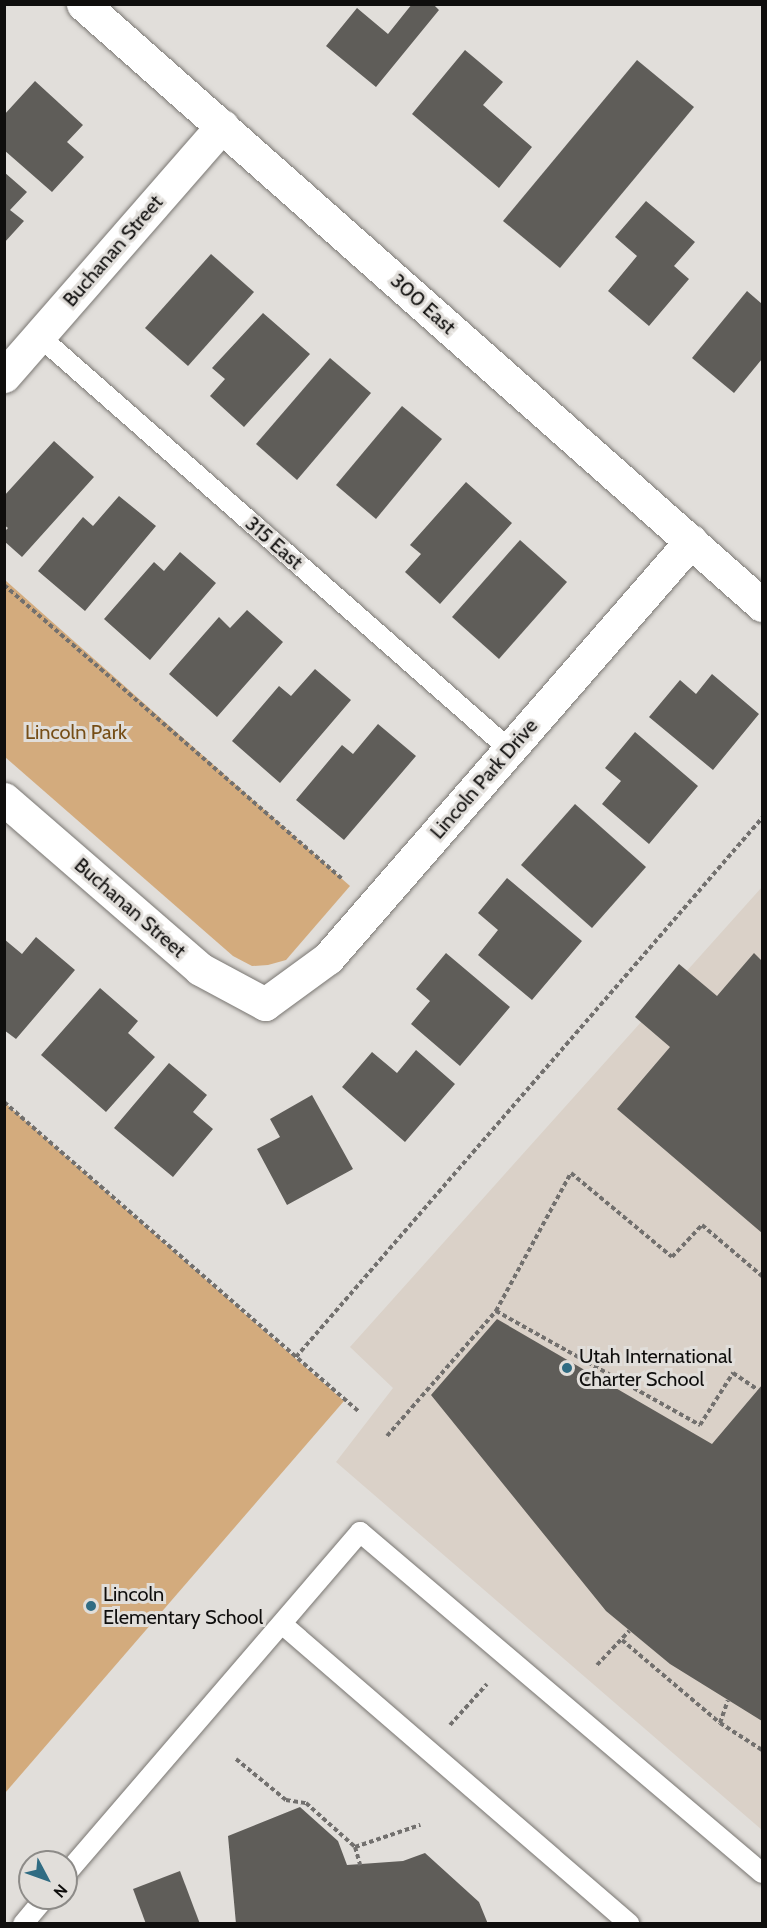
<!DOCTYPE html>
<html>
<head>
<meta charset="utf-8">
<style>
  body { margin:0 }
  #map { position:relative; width:767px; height:1928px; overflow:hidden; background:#e1deda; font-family:Cabin,sans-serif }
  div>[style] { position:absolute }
  .built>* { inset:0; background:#dad1c8 }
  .green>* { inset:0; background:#d3ab7d }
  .building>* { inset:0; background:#5f5d59 }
  .path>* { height:4px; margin-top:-2px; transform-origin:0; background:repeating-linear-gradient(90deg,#72706e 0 4.5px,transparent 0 7.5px) }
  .roads { filter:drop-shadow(0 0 2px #797672) drop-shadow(0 0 2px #797672) }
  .lane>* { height:20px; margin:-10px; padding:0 10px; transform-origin:10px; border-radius:10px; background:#fff }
  .street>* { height:33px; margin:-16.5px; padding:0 16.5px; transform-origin:16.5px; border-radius:16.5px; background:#fff }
  .secondary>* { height:33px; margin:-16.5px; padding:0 16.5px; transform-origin:16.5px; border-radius:16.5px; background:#fff }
  .dots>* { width:16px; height:16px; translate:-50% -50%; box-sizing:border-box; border:3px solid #e1deda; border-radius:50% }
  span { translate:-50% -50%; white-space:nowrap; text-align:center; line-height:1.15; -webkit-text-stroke:6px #e1deda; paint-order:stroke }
  .street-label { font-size:20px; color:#0f0e0d }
  .park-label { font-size:20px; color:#764e17 }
  .poi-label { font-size:20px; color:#0f0e0d }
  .left { translate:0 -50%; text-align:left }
  .frame { position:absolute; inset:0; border:6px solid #0f0e0d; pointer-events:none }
  .north { position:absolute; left:18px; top:1850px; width:60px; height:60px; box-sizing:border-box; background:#e1deda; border:2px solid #8d8b88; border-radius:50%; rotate:131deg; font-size:16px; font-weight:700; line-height:24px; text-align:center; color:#0f0e0d }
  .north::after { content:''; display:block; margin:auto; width:21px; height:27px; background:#306c83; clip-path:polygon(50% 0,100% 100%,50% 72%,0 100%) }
</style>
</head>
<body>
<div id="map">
  <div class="built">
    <div style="clip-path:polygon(762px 887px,762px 1830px,336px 1462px,393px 1388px,350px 1347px)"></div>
  </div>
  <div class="green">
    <div style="clip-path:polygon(5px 580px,350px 886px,286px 960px,268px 965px,252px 966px,233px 956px,5px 757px)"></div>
    <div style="clip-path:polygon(5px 1103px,344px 1401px,5px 1793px)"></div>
  </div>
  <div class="building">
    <div style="clip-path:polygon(412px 4px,433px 4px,439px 10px,376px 87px,326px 46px,357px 8px,388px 34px)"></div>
    <div style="clip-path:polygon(465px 50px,503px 82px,483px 105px,532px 147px,499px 188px,412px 114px)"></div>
    <div style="clip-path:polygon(637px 60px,694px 107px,560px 268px,503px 221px)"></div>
    <div style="clip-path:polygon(35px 81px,83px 125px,67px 142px,84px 157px,52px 192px,4px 150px,4px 115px)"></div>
    <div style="clip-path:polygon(4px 172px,27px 192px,10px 210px,24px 221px,4px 243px)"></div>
    <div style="clip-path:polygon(646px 201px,695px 242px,674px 266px,689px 279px,649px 326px,608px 291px,637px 256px,615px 237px)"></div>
    <div style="clip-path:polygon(211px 254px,254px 292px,188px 366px,145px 328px)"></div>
    <div style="clip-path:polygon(747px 291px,762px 304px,762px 359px,734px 393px,692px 358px)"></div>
    <div style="clip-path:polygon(263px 313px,310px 354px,244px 427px,210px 396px,225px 379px,212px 368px)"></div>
    <div style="clip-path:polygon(330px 358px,371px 393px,297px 480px,256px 444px)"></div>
    <div style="clip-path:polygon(402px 406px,442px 439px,376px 519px,336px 485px)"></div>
    <div style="clip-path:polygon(54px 441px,94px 477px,22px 557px,4px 541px,4px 532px,8px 528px,4px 525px,4px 496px)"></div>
    <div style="clip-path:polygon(466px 482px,512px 523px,440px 604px,405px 572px,421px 554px,410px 545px)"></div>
    <div style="clip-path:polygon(119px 496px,156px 526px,85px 611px,38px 571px,83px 517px,93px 526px)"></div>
    <div style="clip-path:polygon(520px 540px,567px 582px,499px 659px,452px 617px)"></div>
    <div style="clip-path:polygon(180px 552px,216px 583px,150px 660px,104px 619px,154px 562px,164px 571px)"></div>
    <div style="clip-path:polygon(247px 610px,283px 642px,217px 717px,169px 674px,219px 617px,230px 628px)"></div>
    <div style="clip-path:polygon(315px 669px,351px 700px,280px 783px,232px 741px,279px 686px,291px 696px)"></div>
    <div style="clip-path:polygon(712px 674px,759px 714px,713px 770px,649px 717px,680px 680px,696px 694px)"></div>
    <div style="clip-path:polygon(378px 724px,416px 756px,344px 840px,296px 800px,342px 745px,353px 754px)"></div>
    <div style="clip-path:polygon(635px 732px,698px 786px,649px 844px,602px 804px,621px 781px,605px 768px)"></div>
    <div style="clip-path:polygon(575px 804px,646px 867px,592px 928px,521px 865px)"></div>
    <div style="clip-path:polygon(507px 878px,582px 941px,532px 1000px,478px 955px,498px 930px,478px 913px)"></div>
    <div style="clip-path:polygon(36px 937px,75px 970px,16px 1039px,4px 1030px,4px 939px,22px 954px)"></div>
    <div style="clip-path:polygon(446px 953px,510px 1007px,460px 1066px,411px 1024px,430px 1001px,416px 989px)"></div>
    <div style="clip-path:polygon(754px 953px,762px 961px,762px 1233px,617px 1109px,670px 1047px,635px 1017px,679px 964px,717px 996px)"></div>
    <div style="clip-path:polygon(100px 988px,138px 1021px,128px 1033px,155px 1057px,106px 1112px,41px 1055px)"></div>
    <div style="clip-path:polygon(416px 1050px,455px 1084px,405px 1142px,342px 1087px,372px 1052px,397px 1073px)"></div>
    <div style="clip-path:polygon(169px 1063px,207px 1095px,193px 1112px,213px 1129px,173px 1177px,114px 1128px)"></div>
    <div style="clip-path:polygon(312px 1095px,353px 1169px,287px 1205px,257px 1149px,280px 1137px,270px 1119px)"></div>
    <div style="clip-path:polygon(497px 1319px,712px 1444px,762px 1385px,762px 1721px,670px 1664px,606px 1611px,431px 1395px)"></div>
    <div style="clip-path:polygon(300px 1807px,338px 1841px,347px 1865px,403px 1861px,425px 1853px,479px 1902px,488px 1924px,236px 1924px,228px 1836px)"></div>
    <div style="clip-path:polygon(180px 1871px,200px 1924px,146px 1924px,133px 1889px)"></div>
  </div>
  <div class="path">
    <div style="left:4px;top:585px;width:449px;rotate:41deg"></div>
    <div style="left:4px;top:1102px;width:470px;rotate:41.1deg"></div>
    <div style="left:496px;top:1311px;width:157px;rotate:-61.5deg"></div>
    <div style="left:571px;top:1173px;width:131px;rotate:39.7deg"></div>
    <div style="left:672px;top:1257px;width:44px;rotate:-46.8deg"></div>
    <div style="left:702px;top:1225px;width:79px;rotate:40.4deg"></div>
    <div style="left:296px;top:1357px;width:713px;rotate:-49.15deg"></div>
    <div style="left:387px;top:1436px;width:166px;rotate:-48.9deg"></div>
    <div style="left:496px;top:1311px;width:234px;rotate:29.2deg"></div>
    <div style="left:700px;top:1425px;width:62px;rotate:-57.6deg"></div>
    <div style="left:733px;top:1373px;width:30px;rotate:34deg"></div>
    <div style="left:622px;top:1640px;width:128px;rotate:40.3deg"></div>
    <div style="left:720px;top:1723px;width:50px;rotate:32.7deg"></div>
    <div style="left:597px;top:1665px;width:47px;rotate:-46.7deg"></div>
    <div style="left:720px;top:1723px;width:24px;rotate:-71deg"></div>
    <div style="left:450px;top:1725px;width:55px;rotate:-47.9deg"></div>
    <div style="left:236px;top:1759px;width:65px;rotate:39.4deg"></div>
    <div style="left:286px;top:1800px;width:20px;rotate:9deg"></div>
    <div style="left:306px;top:1803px;width:66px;rotate:41.9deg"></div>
    <div style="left:355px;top:1847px;width:69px;rotate:-18.7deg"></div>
    <div style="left:355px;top:1847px;width:19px;rotate:74deg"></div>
  </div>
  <div class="roads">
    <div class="lane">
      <div style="left:39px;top:336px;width:626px;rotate:41.31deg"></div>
      <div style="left:282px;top:1624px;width:459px;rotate:40.8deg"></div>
      <div style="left:66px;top:1874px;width:451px;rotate:-49.3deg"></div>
      <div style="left:360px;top:1532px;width:527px;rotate:40.31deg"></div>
      <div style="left:23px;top:1924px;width:34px;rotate:-50deg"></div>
    </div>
    <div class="street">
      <div style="left:4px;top:376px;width:332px;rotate:-48.9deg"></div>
      <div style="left:4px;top:799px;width:259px;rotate:40.9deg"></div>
      <div style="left:200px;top:969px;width:74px;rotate:28.3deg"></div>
      <div style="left:265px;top:1004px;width:78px;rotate:-36.1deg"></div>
      <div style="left:328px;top:958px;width:553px;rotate:-48.96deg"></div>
    </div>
    <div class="secondary">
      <div style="left:83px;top:4px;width:907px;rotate:41.51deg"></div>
    </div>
  </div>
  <div class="dots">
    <div style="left:567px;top:1368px;background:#306c83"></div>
    <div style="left:91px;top:1606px;background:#306c83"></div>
  </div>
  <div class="street-label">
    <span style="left:113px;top:251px;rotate:-49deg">Buchanan Street</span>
    <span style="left:423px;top:304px;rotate:42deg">300 East</span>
    <span style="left:274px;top:543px;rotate:41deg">315 East</span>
    <span style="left:484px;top:779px;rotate:-49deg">Lincoln Park Drive</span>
    <span style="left:130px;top:908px;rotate:41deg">Buchanan Street</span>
  </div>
  <div class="park-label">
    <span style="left:76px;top:732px">Lincoln Park</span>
  </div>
  <div class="poi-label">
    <span class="left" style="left:579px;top:1368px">Utah International<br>Charter School</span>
    <span class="left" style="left:103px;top:1606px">Lincoln<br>Elementary School</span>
  </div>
  <div class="frame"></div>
  <div class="north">N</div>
</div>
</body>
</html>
